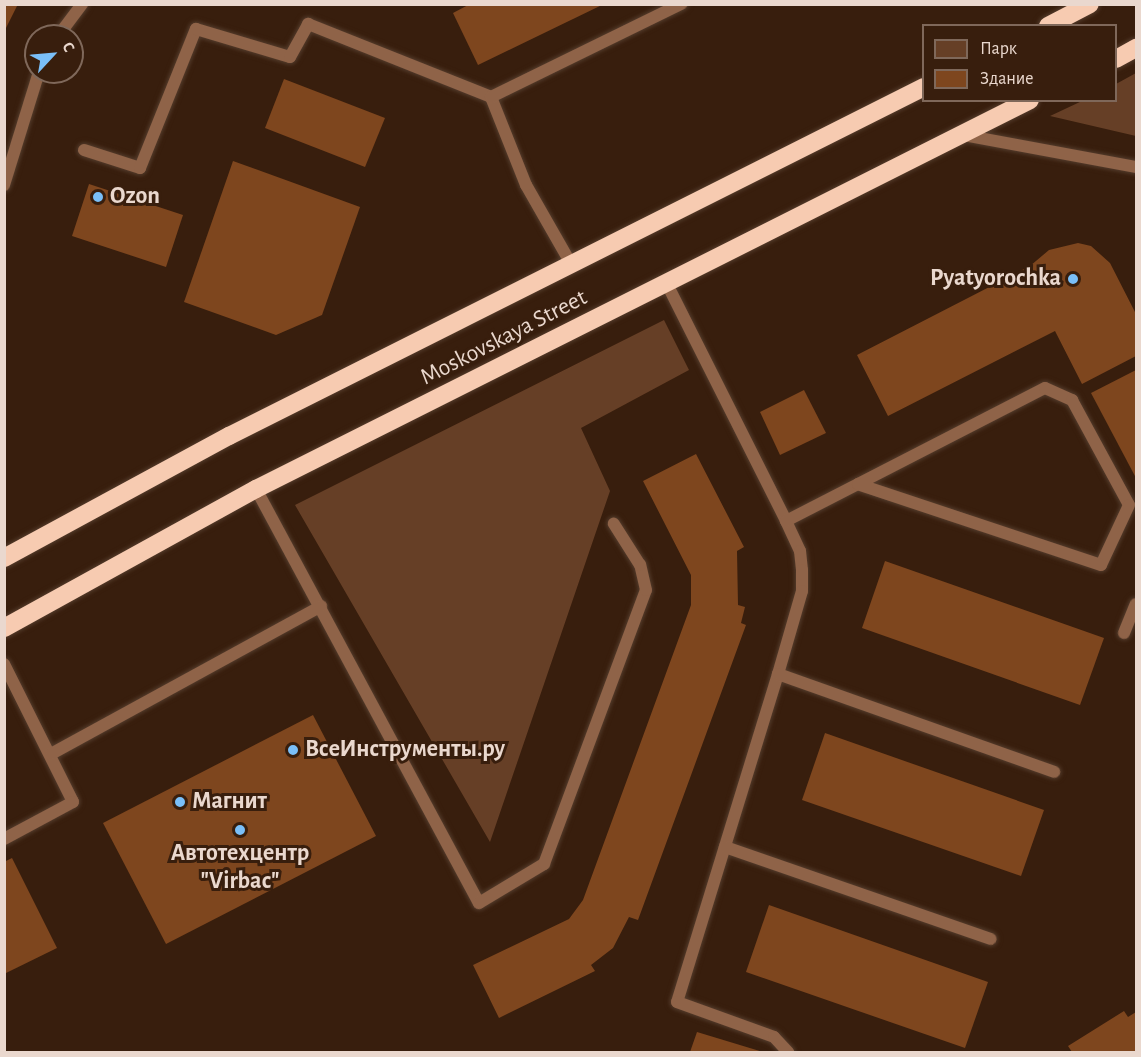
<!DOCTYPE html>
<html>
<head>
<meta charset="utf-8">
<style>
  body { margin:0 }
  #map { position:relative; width:1141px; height:1057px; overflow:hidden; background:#381e0d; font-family:"Alegreya Sans",sans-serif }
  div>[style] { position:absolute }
  .green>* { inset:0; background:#663f26 }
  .building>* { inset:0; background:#7e461e }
  .roads { filter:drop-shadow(0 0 2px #543c2c) drop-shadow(0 0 2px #543c2c) }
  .lane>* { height:12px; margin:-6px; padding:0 6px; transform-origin:6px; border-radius:6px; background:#8f6348 }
  .highway>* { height:18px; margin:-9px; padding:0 9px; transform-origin:9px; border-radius:9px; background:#f7cbb1 }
  .dots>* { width:16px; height:16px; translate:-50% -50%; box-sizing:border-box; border:3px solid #381e0d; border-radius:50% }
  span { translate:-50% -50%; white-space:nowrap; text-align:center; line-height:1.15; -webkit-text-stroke:6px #381e0d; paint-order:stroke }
  .poi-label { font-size:24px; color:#ead8ce; font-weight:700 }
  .left { translate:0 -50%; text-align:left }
  .right { translate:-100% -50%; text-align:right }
  .street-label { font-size:24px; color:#ead8ce }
  .frame { position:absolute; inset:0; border:6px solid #ead8ce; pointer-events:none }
  .legend { position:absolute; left:922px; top:24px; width:195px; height:78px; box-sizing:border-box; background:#381e0d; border:2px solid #7f685a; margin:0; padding:8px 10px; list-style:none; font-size:18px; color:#ead8ce }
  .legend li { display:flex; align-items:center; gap:12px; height:30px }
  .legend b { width:30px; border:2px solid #7f685a }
  .north { position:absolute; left:24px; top:24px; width:60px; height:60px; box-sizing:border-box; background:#381e0d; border:2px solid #7f685a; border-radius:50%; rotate:64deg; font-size:16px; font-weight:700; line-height:24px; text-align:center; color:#ead8ce }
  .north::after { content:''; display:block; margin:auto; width:21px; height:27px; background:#7abff8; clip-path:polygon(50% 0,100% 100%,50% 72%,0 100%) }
</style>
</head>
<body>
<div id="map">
  <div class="green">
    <div style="clip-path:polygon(1136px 73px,1136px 136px,1050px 116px,1082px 101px,1116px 100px,1116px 84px)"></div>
    <div style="clip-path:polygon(664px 320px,689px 370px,581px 428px,610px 491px,490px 842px,295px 505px)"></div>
  </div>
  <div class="building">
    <div style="clip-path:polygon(5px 4px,18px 4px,5px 30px)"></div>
    <div style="clip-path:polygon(470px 4px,604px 4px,478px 65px,453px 13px)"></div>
    <div style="clip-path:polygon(284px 79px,385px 118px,365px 167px,265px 128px)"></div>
    <div style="clip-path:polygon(233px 161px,360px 207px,322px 315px,276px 335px,184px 302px)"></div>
    <div style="clip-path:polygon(89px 184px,183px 215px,166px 267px,72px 236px)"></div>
    <div style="clip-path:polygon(1078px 243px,1091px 246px,1110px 263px,1136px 314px,1136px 356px,1082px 384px,1055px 331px,888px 416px,857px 355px,1030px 266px,1049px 250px)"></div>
    <div style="clip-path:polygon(1136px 370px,1136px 478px,1091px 393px)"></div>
    <div style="clip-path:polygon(804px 390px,826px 433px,780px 455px,760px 412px)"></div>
    <div style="clip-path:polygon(696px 454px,744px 547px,737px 551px,738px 605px,745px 607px,741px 623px,746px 625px,638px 920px,629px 917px,613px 948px,591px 965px,595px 971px,499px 1018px,473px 965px,569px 919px,583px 900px,691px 605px,691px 575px,643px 481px)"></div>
    <div style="clip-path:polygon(885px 561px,1104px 638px,1080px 705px,862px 628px)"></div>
    <div style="clip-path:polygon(313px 715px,376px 836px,166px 944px,103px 823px)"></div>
    <div style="clip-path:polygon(825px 733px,1044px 810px,1021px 876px,802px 800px)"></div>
    <div style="clip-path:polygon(12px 858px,57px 948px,4px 974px,4px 862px)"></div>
    <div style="clip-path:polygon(769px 905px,988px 982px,965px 1048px,746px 972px)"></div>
    <div style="clip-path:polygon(1124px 1011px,1128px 1017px,1136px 1012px,1136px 1052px,1072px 1052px,1068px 1046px)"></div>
    <div style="clip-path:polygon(697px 1032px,763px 1052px,690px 1052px)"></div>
  </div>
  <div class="roads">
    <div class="lane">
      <div style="left:58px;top:36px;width:40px;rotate:-53deg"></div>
      <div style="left:963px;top:135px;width:176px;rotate:10.5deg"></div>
      <div style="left:84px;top:150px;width:59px;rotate:17.8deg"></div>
      <div style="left:140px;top:168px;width:150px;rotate:-68.1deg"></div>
      <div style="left:196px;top:29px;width:98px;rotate:16.6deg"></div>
      <div style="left:290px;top:57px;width:38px;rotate:-61deg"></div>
      <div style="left:308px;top:24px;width:197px;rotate:21.7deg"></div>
      <div style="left:4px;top:185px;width:118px;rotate:-72.8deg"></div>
      <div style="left:570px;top:262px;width:89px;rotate:-119.7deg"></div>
      <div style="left:526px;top:185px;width:95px;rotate:-111.7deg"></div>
      <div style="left:491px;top:97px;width:212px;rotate:-26.1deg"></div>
      <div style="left:667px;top:284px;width:265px;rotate:63.3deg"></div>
      <div style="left:786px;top:521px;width:33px;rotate:65deg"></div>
      <div style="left:800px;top:551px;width:19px;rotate:84deg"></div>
      <div style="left:802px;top:570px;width:21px;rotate:90deg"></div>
      <div style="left:802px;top:591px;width:86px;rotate:106.1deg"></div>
      <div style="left:778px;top:674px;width:343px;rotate:107.1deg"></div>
      <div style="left:677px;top:1002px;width:103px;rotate:19.8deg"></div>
      <div style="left:774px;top:1037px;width:21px;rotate:47deg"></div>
      <div style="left:256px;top:489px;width:470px;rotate:61.7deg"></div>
      <div style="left:479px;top:903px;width:76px;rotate:-31deg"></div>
      <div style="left:544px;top:864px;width:292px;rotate:-69.6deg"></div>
      <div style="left:646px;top:590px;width:26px;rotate:-103deg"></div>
      <div style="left:640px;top:565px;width:49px;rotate:-122.4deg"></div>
      <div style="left:786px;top:521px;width:81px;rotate:-27.2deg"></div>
      <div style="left:858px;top:484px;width:210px;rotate:-27.2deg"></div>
      <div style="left:1045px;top:388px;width:30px;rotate:24deg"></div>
      <div style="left:1072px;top:400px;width:119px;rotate:61.5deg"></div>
      <div style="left:1129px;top:505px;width:66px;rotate:115deg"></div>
      <div style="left:1101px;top:565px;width:256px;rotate:-161.6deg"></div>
      <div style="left:1124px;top:633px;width:31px;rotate:-68deg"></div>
      <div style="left:4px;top:664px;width:154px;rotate:63.4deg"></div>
      <div style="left:73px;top:802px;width:78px;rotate:151.8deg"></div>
      <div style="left:778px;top:674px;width:293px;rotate:19.5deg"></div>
      <div style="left:51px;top:754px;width:308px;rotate:-28.7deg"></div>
      <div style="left:725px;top:847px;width:281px;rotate:19.1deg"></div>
    </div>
    <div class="highway">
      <div style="left:1048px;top:26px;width:47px;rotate:-27.6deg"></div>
      <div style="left:1116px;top:59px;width:23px;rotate:-29deg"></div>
      <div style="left:4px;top:558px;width:256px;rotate:-28.5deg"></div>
      <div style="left:229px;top:436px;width:778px;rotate:-26.66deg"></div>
      <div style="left:4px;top:628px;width:288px;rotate:-28.9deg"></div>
      <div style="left:256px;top:489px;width:866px;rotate:-26.68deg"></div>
    </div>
  </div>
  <div class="dots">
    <div style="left:98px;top:197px;background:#7abff8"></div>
    <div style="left:1073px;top:279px;background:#7abff8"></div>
    <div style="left:293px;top:750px;background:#7abff8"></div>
    <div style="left:180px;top:802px;background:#7abff8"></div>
    <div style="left:240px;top:830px;background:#7abff8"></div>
  </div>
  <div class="poi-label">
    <span class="left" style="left:110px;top:197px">Ozon</span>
    <span class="right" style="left:1061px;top:279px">Pyatyorochka</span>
    <span class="left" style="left:305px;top:750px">ВсеИнструменты.ру</span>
    <span class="left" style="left:192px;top:802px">Магнит</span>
    <span style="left:240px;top:868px">Автотехцентр<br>"Virbac"</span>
  </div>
  <div class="street-label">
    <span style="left:504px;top:338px;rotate:-27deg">Moskovskaya Street</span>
  </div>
  <div class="frame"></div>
  <ul class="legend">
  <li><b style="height:16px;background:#663f26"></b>Парк</li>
  <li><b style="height:16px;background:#7e461e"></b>Здание</li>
  </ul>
  <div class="north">С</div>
</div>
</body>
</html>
